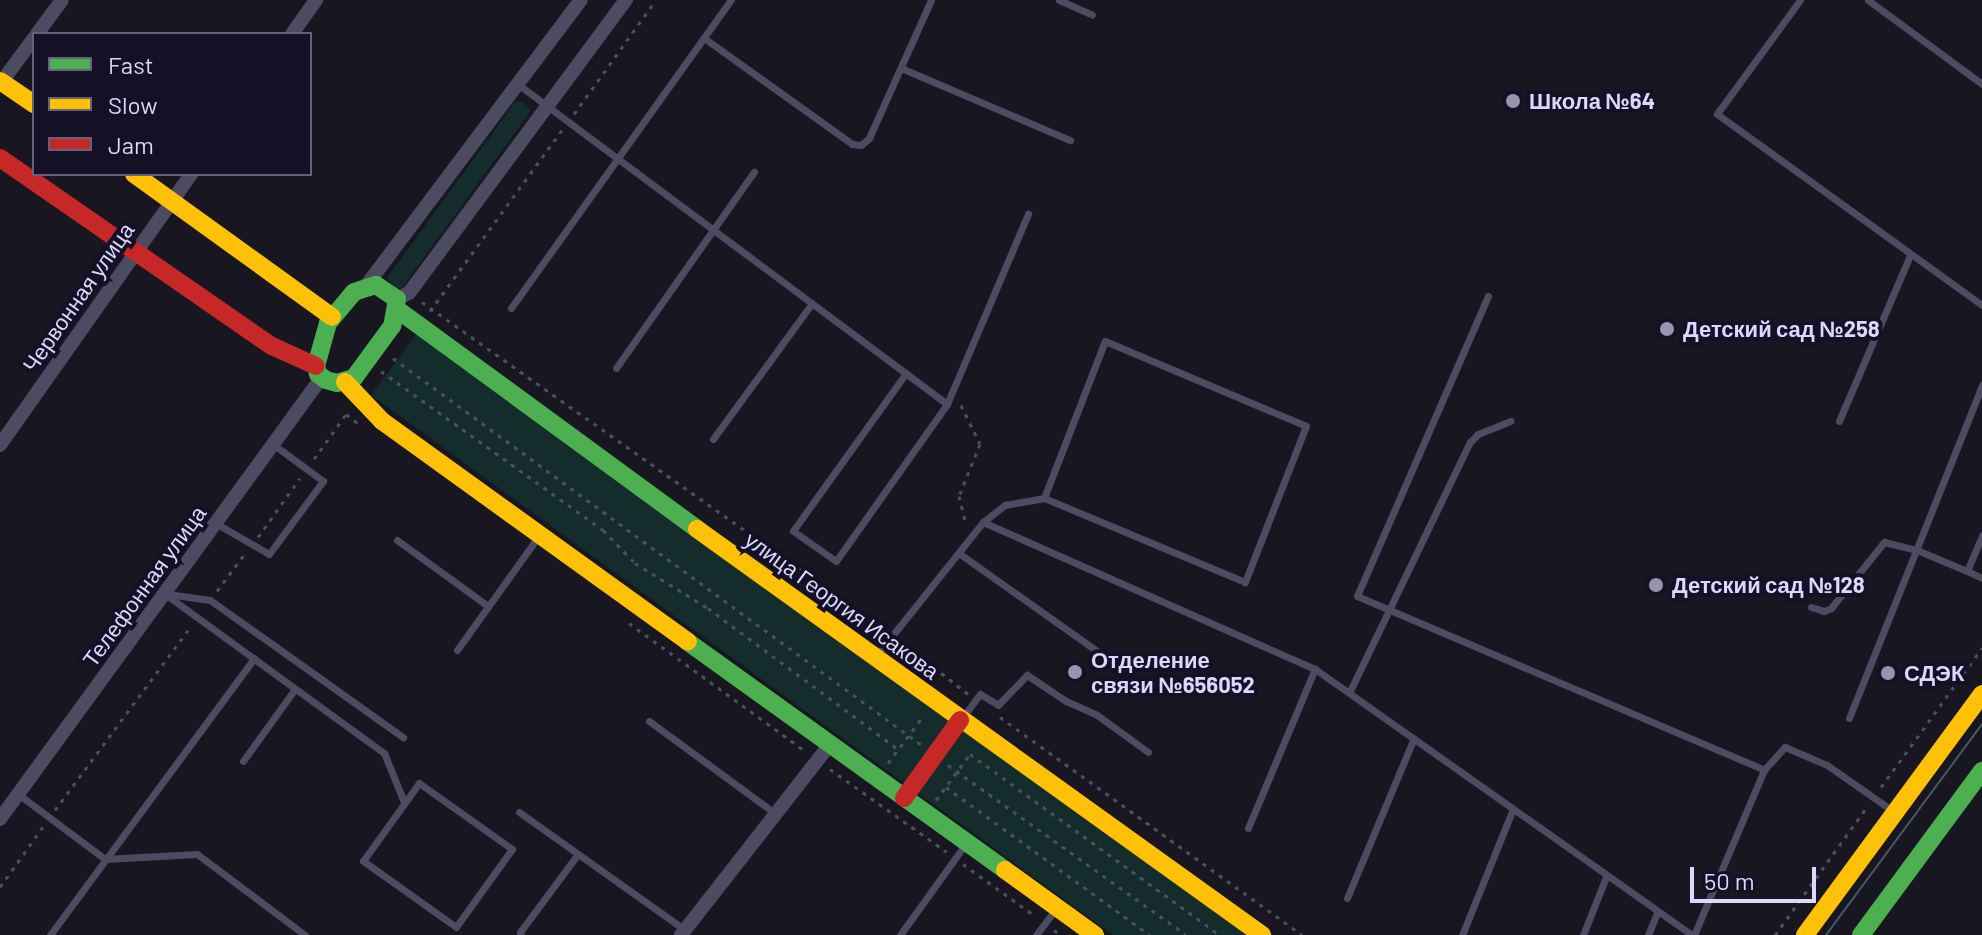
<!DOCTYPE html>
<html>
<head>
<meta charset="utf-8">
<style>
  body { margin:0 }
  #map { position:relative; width:1982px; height:935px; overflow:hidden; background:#181621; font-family:Barlow,sans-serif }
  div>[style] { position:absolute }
  .green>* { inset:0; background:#152c2c }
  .path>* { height:3px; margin-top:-1.5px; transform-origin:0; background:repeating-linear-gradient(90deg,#46525e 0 4px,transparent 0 10px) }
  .lane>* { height:7px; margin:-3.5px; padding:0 3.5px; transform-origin:3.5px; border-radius:3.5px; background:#4c4b62 }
  .street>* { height:14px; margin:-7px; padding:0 7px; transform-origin:7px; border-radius:7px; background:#4c4b62 }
  .fast>* { height:18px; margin:-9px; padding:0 9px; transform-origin:9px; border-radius:9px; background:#4caf50 }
  .slow>* { height:18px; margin:-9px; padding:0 9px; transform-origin:9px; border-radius:9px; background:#ffc107 }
  .jam>* { height:18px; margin:-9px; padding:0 9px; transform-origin:9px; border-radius:9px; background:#c62828 }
  .tram>* { height:2px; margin:-1px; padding:0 1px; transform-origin:1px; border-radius:1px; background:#455a69 }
  .dots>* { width:22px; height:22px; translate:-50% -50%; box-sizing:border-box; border:4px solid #141126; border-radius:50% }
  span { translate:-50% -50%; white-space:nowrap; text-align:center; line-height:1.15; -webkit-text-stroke:8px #141126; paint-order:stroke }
  .poi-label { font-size:22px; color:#dbd8fd; font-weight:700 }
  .left { translate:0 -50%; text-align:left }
  .street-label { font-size:22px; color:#dbd8fd }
  .legend { position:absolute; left:32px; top:32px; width:280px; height:144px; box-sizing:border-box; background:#141126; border:2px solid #64617c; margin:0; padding:10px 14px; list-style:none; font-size:24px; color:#dbd8fd }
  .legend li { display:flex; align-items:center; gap:16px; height:40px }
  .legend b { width:40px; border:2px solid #64617c }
  .scale { position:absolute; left:1690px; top:867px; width:126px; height:36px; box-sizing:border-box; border:4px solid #dbd8fd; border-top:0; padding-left:10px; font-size:24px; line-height:28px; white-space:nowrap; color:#dbd8fd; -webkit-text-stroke:6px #141126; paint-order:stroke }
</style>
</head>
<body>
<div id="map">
  <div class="green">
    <div style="clip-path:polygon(520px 101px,529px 107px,530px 112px,402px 288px,396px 289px,387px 278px,515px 102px)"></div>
    <div style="clip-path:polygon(418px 332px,1249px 935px,1113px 935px,371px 395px)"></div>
  </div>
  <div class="path">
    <div style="left:574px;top:114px;width:140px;rotate:-54.3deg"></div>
    <div style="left:422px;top:302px;width:565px;rotate:35.27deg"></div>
    <div style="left:430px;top:311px;width:224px;rotate:-53.9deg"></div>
    <div style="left:393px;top:358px;width:657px;rotate:36.21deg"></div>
    <div style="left:381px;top:371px;width:273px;rotate:35.6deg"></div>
    <div style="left:603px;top:530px;width:46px;rotate:45.9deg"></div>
    <div style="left:635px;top:563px;width:86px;rotate:31.7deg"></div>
    <div style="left:708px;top:608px;width:237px;rotate:36.6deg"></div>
    <div style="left:961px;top:405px;width:43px;rotate:64deg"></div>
    <div style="left:980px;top:444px;width:56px;rotate:112deg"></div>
    <div style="left:959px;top:496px;width:29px;rotate:76deg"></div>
    <div style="left:346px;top:414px;width:16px;rotate:38deg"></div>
    <div style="left:314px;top:459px;width:60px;rotate:-54.5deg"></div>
    <div style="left:258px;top:537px;width:72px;rotate:-54.6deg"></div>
    <div style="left:217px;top:591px;width:49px;rotate:-53.4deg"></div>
    <div style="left:629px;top:623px;width:216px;rotate:36deg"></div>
    <div style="left:902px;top:642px;width:84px;rotate:38.2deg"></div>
    <div style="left:1000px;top:717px;width:372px;rotate:35.8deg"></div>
    <div style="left:970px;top:754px;width:309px;rotate:35.9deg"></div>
    <div style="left:888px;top:763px;width:60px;rotate:-53.1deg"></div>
    <div style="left:948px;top:765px;width:292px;rotate:35.5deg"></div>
    <div style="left:830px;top:769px;width:143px;rotate:35.4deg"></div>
    <div style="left:946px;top:787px;width:252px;rotate:36deg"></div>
    <div style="left:1881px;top:787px;width:172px;rotate:-54deg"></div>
    <div style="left:936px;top:800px;width:57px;rotate:-53.5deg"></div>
    <div style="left:55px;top:810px;width:229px;rotate:-53.5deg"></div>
    <div style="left:963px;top:864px;width:89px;rotate:35.8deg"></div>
    <div style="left:0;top:887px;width:76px;rotate:-54.6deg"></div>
    <div style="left:1054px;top:930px;width:9px;rotate:36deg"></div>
    <div style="left:1775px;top:935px;width:158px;rotate:-54.3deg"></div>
  </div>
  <div class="lane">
    <div style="left:1059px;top:0;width:36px;rotate:24deg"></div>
    <div style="left:1800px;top:0;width:141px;rotate:126.1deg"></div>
    <div style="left:1717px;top:114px;width:327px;rotate:35.8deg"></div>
    <div style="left:1868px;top:0;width:142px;rotate:36.4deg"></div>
    <div style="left:704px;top:38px;width:182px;rotate:35.6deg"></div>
    <div style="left:852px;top:144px;width:9px;rotate:6deg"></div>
    <div style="left:861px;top:145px;width:11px;rotate:-41deg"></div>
    <div style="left:869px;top:138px;width:151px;rotate:-65.8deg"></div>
    <div style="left:901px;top:68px;width:184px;rotate:23.1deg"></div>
    <div style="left:519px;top:85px;width:534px;rotate:36.7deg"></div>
    <div style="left:1488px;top:296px;width:327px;rotate:113.6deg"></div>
    <div style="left:1357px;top:596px;width:443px;rotate:23.1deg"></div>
    <div style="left:1764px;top:770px;width:31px;rotate:-48deg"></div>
    <div style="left:1785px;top:747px;width:46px;rotate:23.2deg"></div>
    <div style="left:1827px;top:765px;width:80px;rotate:34.9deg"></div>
    <div style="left:511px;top:308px;width:379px;rotate:-54.5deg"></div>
    <div style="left:616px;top:368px;width:240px;rotate:-54.9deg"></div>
    <div style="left:906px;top:373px;width:194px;rotate:125.6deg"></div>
    <div style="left:793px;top:531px;width:52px;rotate:34.9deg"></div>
    <div style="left:836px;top:561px;width:192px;rotate:-54.7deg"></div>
    <div style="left:947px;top:404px;width:207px;rotate:-66.9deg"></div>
    <div style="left:1839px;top:421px;width:181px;rotate:-66.8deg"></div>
    <div style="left:713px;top:439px;width:168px;rotate:-53.9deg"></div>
    <div style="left:983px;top:522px;width:363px;rotate:23.9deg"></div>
    <div style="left:1315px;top:669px;width:461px;rotate:35.2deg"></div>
    <div style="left:217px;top:524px;width:60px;rotate:30deg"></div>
    <div style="left:269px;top:554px;width:91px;rotate:-53.5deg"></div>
    <div style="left:323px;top:481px;width:61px;rotate:-143.7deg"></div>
    <div style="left:397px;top:540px;width:112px;rotate:36deg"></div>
    <div style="left:960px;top:554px;width:171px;rotate:35.3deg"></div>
    <div style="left:1967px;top:571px;width:17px;rotate:25deg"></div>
    <div style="left:165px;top:594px;width:271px;rotate:36deg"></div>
    <div style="left:384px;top:753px;width:53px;rotate:67.8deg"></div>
    <div style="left:168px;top:594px;width:42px;rotate:8.1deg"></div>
    <div style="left:210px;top:600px;width:237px;rotate:35.4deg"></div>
    <div style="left:1811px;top:607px;width:14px;rotate:17deg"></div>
    <div style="left:1824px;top:611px;width:8px;rotate:-23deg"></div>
    <div style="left:1831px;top:608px;width:85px;rotate:-51.2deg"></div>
    <div style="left:1884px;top:542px;width:34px;rotate:14deg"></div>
    <div style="left:1917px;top:550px;width:54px;rotate:22.8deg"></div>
    <div style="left:1967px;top:571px;width:39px;rotate:-67deg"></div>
    <div style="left:457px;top:650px;width:139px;rotate:-54.4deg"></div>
    <div style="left:876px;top:656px;width:171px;rotate:-51.4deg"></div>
    <div style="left:983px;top:522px;width:28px;rotate:-38deg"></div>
    <div style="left:1005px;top:505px;width:40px;rotate:-10deg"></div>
    <div style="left:1044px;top:498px;width:168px;rotate:-68.8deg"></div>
    <div style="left:1105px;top:341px;width:218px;rotate:22.9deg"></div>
    <div style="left:1306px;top:426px;width:168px;rotate:111.4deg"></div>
    <div style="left:1245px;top:582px;width:218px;rotate:-157.3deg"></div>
    <div style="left:1350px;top:691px;width:276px;rotate:-64.3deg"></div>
    <div style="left:1470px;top:442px;width:11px;rotate:-45deg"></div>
    <div style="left:1478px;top:434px;width:35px;rotate:-22deg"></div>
    <div style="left:962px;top:718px;width:30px;rotate:-53deg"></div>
    <div style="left:980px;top:694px;width:21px;rotate:31deg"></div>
    <div style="left:998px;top:705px;width:42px;rotate:-46deg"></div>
    <div style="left:1027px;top:675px;width:47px;rotate:33.7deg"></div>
    <div style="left:1066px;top:701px;width:34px;rotate:24deg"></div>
    <div style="left:1097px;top:715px;width:63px;rotate:36deg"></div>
    <div style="left:1849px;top:718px;width:359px;rotate:-68.2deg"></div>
    <div style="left:649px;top:721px;width:157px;rotate:36.2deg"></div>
    <div style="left:243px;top:761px;width:89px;rotate:-54.2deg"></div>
    <div style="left:419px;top:783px;width:114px;rotate:35.4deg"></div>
    <div style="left:512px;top:849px;width:96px;rotate:125.7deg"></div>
    <div style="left:456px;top:927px;width:114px;rotate:-144.6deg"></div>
    <div style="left:363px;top:861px;width:96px;rotate:-54.3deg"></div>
    <div style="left:18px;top:794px;width:109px;rotate:36.8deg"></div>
    <div style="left:105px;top:859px;width:92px;rotate:-3.1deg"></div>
    <div style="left:197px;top:854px;width:135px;rotate:36.9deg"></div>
    <div style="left:519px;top:812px;width:204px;rotate:35.4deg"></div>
    <div style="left:1248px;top:828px;width:173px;rotate:-67.2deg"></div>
    <div style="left:1347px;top:898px;width:173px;rotate:-67.3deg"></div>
    <div style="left:50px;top:935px;width:344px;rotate:-53.6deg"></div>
    <div style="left:521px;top:935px;width:3px;rotate:-108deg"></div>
    <div style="left:520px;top:932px;width:97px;rotate:-53.4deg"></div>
    <div style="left:900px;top:935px;width:113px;rotate:-54.3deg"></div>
    <div style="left:1036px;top:935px;width:34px;rotate:-53deg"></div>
    <div style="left:1462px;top:935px;width:134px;rotate:-68deg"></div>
    <div style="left:1583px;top:935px;width:62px;rotate:-68.4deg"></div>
    <div style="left:1648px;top:935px;width:24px;rotate:-68deg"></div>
    <div style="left:1694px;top:935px;width:179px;rotate:-67deg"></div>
  </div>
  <div class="street">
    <div style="left:37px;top:34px;width:42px;rotate:-53.7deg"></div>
    <div style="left:292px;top:34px;width:42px;rotate:-54.8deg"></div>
    <div style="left:0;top:84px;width:57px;rotate:-53.5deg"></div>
    <div style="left:366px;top:286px;width:358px;rotate:-53.1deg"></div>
    <div style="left:397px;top:299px;width:13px;rotate:-27deg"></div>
    <div style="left:409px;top:293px;width:365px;rotate:-53.5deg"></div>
    <div style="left:0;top:445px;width:332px;rotate:-54.8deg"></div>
    <div style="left:0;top:819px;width:547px;rotate:-53.93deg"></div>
    <div style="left:681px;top:935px;width:242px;rotate:-52deg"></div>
  </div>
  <div class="fast">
    <div style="left:376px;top:285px;width:25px;rotate:34deg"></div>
    <div style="left:397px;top:299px;width:27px;rotate:100deg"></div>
    <div style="left:392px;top:326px;width:64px;rotate:126.2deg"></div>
    <div style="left:354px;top:378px;width:18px;rotate:164deg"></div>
    <div style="left:337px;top:383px;width:11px;rotate:-165deg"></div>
    <div style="left:326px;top:380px;width:10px;rotate:-143deg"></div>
    <div style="left:318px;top:374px;width:8px;rotate:-104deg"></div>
    <div style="left:316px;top:366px;width:45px;rotate:-74.4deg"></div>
    <div style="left:328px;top:323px;width:40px;rotate:-50deg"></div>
    <div style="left:354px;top:292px;width:23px;rotate:-18deg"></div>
    <div style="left:398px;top:310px;width:371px;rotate:36.2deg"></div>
    <div style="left:688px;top:642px;width:390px;rotate:35.7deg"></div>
    <div style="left:1861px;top:935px;width:204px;rotate:-53.6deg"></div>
  </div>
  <div class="slow">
    <div style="left:0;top:81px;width:41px;rotate:34.1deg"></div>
    <div style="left:134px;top:174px;width:244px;rotate:35.8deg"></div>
    <div style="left:345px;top:382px;width:54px;rotate:46.5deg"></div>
    <div style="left:382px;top:421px;width:377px;rotate:35.8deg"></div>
    <div style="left:697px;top:529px;width:696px;rotate:35.7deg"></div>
    <div style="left:1005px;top:870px;width:111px;rotate:35.8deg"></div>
    <div style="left:1805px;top:935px;width:299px;rotate:-53.7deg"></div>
  </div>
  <div class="jam">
    <div style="left:0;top:158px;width:331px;rotate:34.7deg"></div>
    <div style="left:272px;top:346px;width:48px;rotate:24.4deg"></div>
    <div style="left:904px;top:798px;width:96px;rotate:-54.3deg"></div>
  </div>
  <div class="tram">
    <div style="left:1826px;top:935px;width:262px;rotate:-53.5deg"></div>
  </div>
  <div class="dots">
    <div style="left:1513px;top:101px;background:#9794b0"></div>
    <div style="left:1667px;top:329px;background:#9794b0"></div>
    <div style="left:1656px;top:585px;background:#9794b0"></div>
    <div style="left:1075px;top:672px;background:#9794b0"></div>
    <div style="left:1888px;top:673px;background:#9794b0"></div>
  </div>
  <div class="poi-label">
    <span class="left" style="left:1529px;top:101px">Школа №64</span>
    <span class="left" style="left:1683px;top:329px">Детский сад №258</span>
    <span class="left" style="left:1672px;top:585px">Детский сад №128</span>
    <span class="left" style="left:1091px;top:672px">Отделение<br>связи №656052</span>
    <span class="left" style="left:1904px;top:673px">СДЭК</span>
  </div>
  <div class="street-label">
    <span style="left:78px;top:297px;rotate:-55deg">Червонная улица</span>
    <span style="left:144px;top:586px;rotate:-54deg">Телефонная улица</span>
    <span style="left:842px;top:605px;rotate:36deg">улица Георгия Исакова</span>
  </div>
  <ul class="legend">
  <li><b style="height:10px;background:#4caf50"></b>Fast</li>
  <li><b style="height:10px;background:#ffc107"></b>Slow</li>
  <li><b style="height:10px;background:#c62828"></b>Jam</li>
  </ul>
  <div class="scale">50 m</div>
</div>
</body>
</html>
